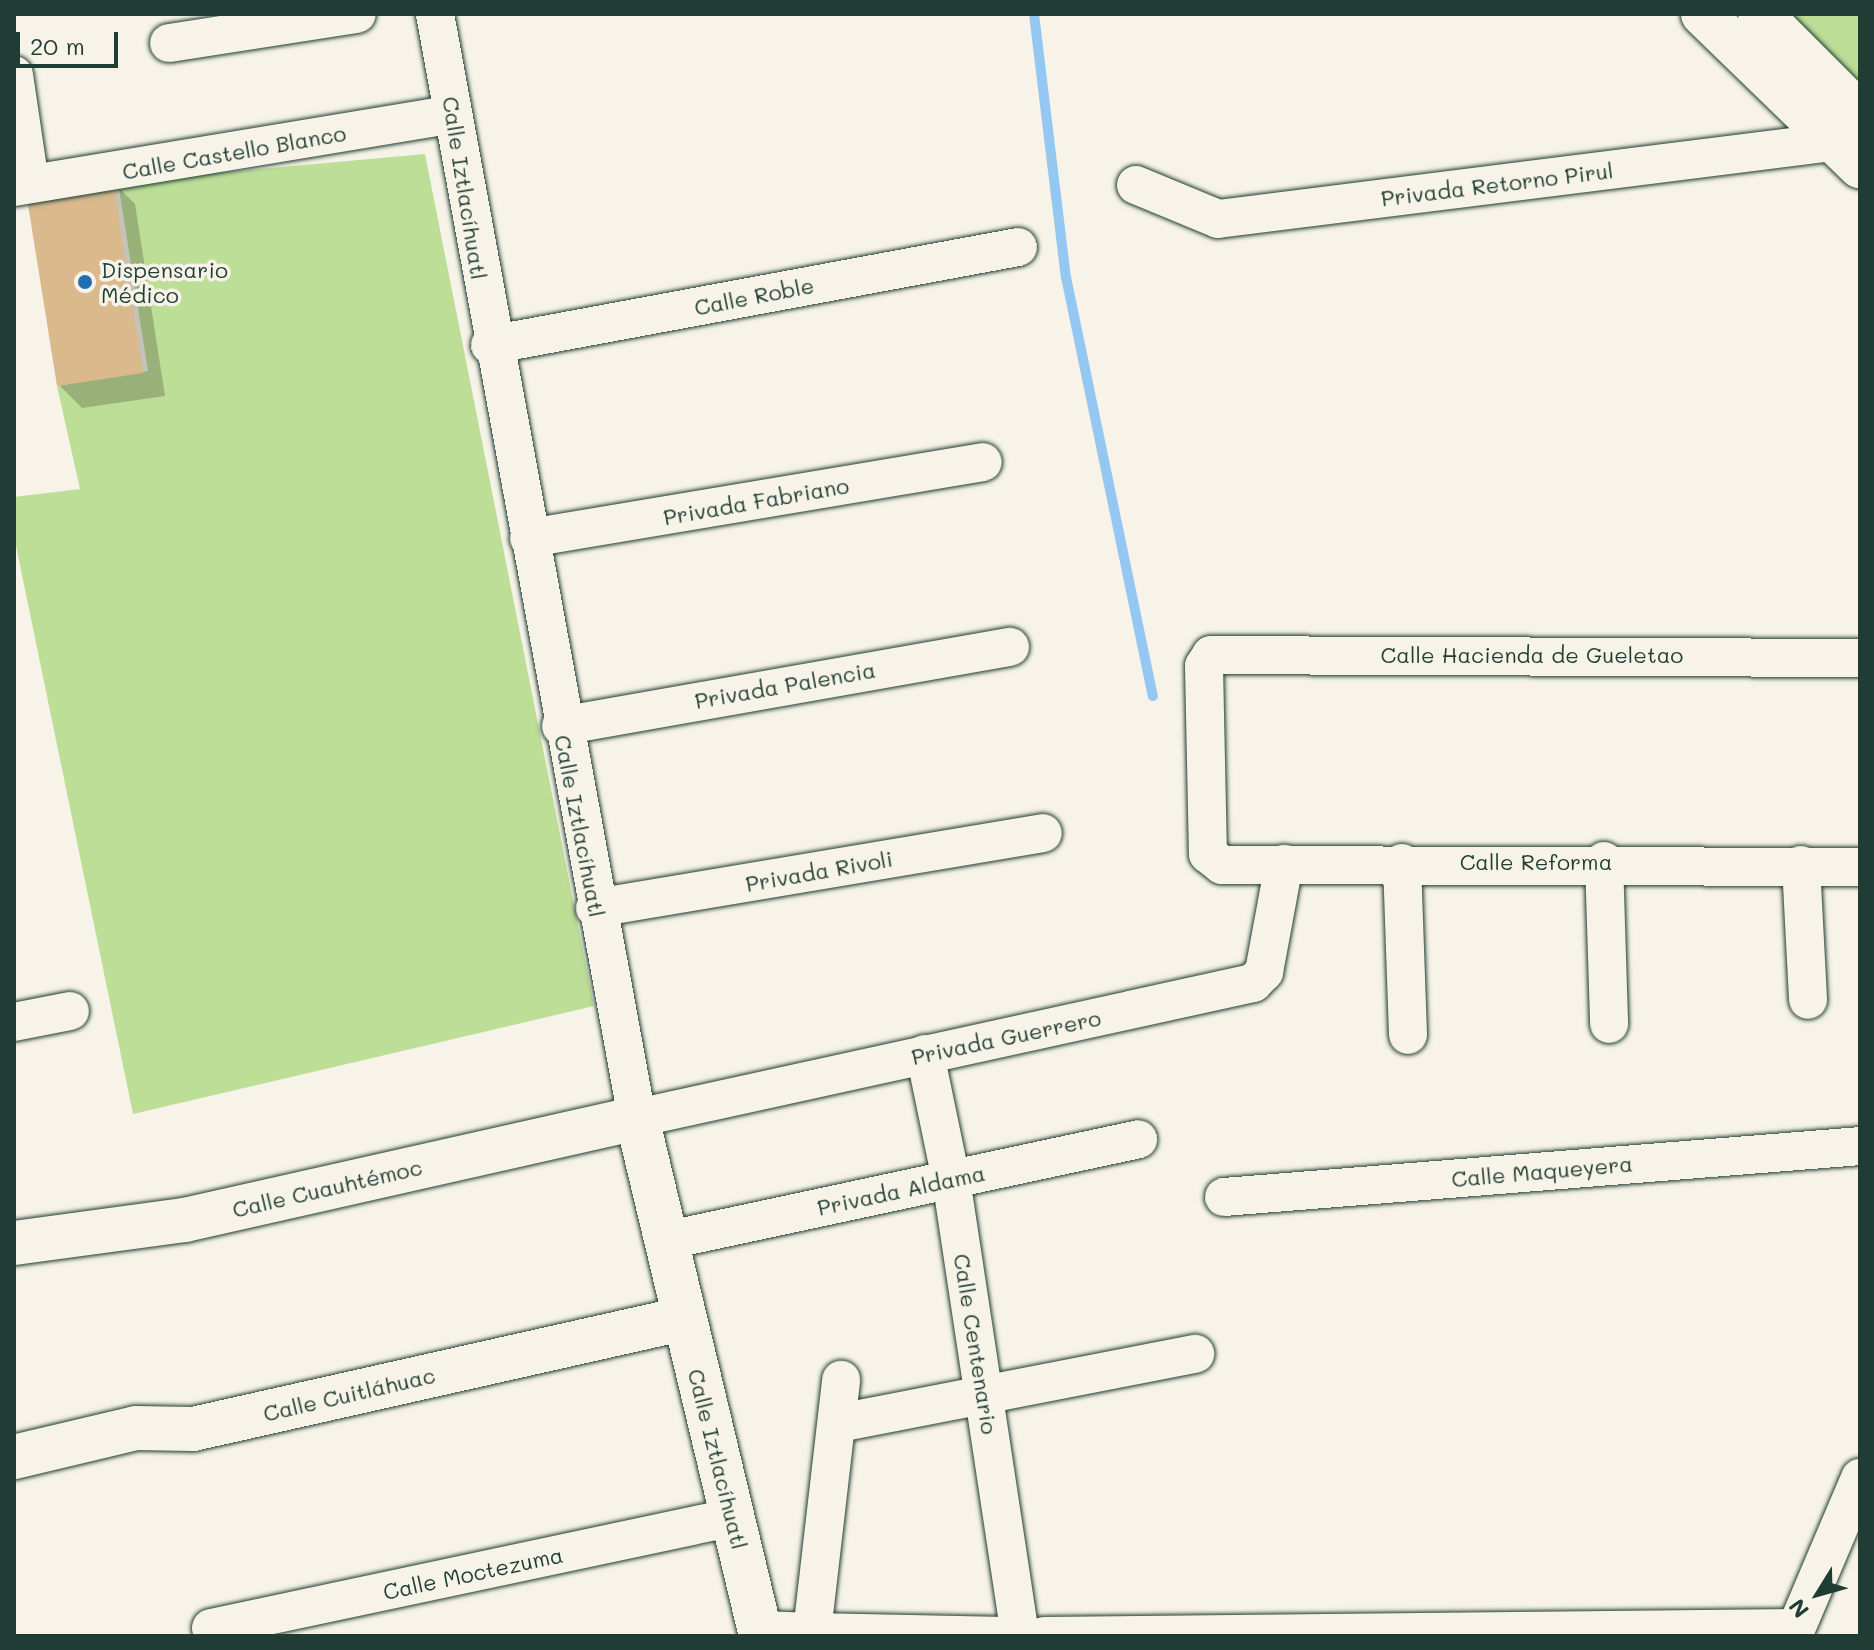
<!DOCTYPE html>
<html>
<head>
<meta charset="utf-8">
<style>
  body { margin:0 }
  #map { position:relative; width:1874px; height:1650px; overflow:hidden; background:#f7f3e8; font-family:Mali,sans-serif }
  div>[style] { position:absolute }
  .green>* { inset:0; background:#bdde97 }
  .shadow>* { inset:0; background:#0003 }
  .stream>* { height:10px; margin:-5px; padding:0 5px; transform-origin:5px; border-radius:5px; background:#94c7f1 }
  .building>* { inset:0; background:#daba8d }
  .roads { filter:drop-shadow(0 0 2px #1f3d34) drop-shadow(0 0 2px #1f3d34) }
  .street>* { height:38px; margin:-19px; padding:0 19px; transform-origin:19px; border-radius:19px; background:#f7f3e8 }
  .secondary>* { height:44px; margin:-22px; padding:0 22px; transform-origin:22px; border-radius:22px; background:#f7f3e8 }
  .dots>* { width:22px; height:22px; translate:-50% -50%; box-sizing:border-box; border:4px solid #f7f3e8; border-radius:50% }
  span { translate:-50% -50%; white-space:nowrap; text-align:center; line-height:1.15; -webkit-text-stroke:7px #f7f3e8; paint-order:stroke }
  .street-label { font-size:22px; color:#1f3d34 }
  .poi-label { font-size:22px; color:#1f3d34 }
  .left { translate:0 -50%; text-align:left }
  .frame { position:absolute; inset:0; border:16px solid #1f3d34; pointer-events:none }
  .north { position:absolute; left:1778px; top:1554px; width:80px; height:80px; -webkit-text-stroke:6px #f7f3e8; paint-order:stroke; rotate:233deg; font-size:22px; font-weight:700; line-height:32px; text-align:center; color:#1f3d34 }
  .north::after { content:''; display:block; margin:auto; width:28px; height:36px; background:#1f3d34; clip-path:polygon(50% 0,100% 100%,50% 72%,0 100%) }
  .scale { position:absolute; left:16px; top:32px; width:102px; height:36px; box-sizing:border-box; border:4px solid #1f3d34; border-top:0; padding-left:10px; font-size:24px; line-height:28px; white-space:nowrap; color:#1f3d34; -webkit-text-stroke:6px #f7f3e8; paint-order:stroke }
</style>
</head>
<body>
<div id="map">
  <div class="green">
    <div style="clip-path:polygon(1760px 14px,1860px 14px,1860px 114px)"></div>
    <div style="clip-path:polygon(425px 154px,594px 1006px,133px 1114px,14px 536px,14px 497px,80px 489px,57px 386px,148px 371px,118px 182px)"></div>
  </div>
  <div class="shadow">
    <div style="clip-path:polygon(112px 181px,135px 204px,165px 396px,82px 408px,59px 385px)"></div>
  </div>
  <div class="stream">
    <div style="left:1034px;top:14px;width:265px;rotate:83.1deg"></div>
    <div style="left:1066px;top:277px;width:428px;rotate:78.3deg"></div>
  </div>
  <div class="building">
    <div style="clip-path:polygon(113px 179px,143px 373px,57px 386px,26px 192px)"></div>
  </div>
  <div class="roads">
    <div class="street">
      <div style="left:435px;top:14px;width:1122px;rotate:79.63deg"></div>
      <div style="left:637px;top:1118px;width:631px;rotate:-12.36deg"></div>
      <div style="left:1253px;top:983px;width:16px;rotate:-45deg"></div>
      <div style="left:1264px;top:972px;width:110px;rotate:-79.5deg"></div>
      <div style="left:169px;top:43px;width:190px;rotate:-8.8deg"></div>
      <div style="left:14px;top:75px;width:110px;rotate:81.6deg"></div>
      <div style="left:1136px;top:185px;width:89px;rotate:22.5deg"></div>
      <div style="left:1218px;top:219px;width:620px;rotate:-7.14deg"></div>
      <div style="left:1833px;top:142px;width:24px;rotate:-30deg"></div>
      <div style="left:14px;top:187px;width:445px;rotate:-9.4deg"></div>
      <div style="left:490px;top:345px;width:537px;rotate:-10.51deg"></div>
      <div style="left:529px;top:538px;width:460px;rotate:-9.5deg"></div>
      <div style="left:1860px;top:658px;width:649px;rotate:-179.74deg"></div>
      <div style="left:1211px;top:655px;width:13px;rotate:122deg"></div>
      <div style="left:1204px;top:666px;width:188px;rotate:88.8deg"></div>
      <div style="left:1208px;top:854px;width:18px;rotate:38deg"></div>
      <div style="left:1222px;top:865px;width:638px;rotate:0.18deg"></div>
      <div style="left:561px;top:726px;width:456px;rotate:-10deg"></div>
      <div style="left:1604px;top:861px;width:163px;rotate:88.2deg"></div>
      <div style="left:1402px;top:863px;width:172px;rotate:88deg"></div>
      <div style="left:1801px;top:865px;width:135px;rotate:87deg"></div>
      <div style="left:595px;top:908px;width:454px;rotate:-9.5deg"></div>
      <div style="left:14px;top:1022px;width:57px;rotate:-11.1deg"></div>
      <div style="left:925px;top:1054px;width:128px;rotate:78.3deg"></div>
      <div style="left:951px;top:1179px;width:462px;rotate:81.4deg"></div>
      <div style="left:1224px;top:1197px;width:638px;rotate:-4.58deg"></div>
      <div style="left:664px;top:1241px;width:485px;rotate:-12.1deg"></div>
      <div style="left:839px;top:1423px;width:363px;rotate:-11deg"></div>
      <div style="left:211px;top:1628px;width:535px;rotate:-11.98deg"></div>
      <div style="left:761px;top:1630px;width:51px;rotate:2.2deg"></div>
      <div style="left:812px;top:1632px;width:254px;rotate:-83.4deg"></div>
      <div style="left:812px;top:1632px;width:195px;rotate:1.2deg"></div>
      <div style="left:1044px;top:1636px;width:752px;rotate:-0.61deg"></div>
      <div style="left:1793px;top:1636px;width:172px;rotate:-67deg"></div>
    </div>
    <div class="secondary">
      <div style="left:1703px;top:14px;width:219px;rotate:44.1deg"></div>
      <div style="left:1760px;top:14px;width:141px;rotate:45deg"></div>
      <div style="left:14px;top:1243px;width:173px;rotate:-7.7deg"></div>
      <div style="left:185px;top:1220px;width:463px;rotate:-12.7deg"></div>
      <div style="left:637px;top:1118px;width:533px;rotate:76.54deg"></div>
      <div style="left:14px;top:1457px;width:125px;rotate:-13.4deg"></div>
      <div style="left:136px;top:1428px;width:57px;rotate:1deg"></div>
      <div style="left:193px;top:1429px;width:501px;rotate:-12.68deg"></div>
    </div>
  </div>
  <div class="dots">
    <div style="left:85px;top:282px;background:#1f6fb2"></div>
  </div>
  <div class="street-label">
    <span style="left:234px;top:152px;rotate:-10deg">Calle Castello Blanco</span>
    <span style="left:1497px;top:184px;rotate:-7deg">Privada Retorno Pirul</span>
    <span style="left:465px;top:188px;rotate:81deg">Calle Iztlacíhuatl</span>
    <span style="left:754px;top:296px;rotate:-11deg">Calle Roble</span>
    <span style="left:756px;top:501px;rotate:-10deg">Privada Fabriano</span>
    <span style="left:1532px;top:655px">Calle Hacienda de Gueletao</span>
    <span style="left:785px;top:685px;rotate:-10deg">Privada Palencia</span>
    <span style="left:580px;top:826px;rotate:79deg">Calle Iztlacíhuatl</span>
    <span style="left:1536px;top:862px">Calle Reforma</span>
    <span style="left:819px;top:871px;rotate:-10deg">Privada Rivoli</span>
    <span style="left:1006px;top:1037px;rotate:-12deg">Privada Guerrero</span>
    <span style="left:1542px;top:1171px;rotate:-5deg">Calle Maqueyera</span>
    <span style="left:327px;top:1188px;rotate:-13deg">Calle Cuauhtémoc</span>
    <span style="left:901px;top:1190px;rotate:-12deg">Privada Aldama</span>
    <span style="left:976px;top:1344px;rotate:81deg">Calle Centenario</span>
    <span style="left:349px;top:1394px;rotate:-13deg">Calle Cuitláhuac</span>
    <span style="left:718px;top:1459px;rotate:76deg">Calle Iztlacíhuatl</span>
    <span style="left:473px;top:1573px;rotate:-12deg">Calle Moctezuma</span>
  </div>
  <div class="poi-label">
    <span class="left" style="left:101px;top:282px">Dispensario<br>Médico</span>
  </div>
  <div class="frame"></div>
  <div class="north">N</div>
  <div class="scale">20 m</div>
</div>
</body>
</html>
